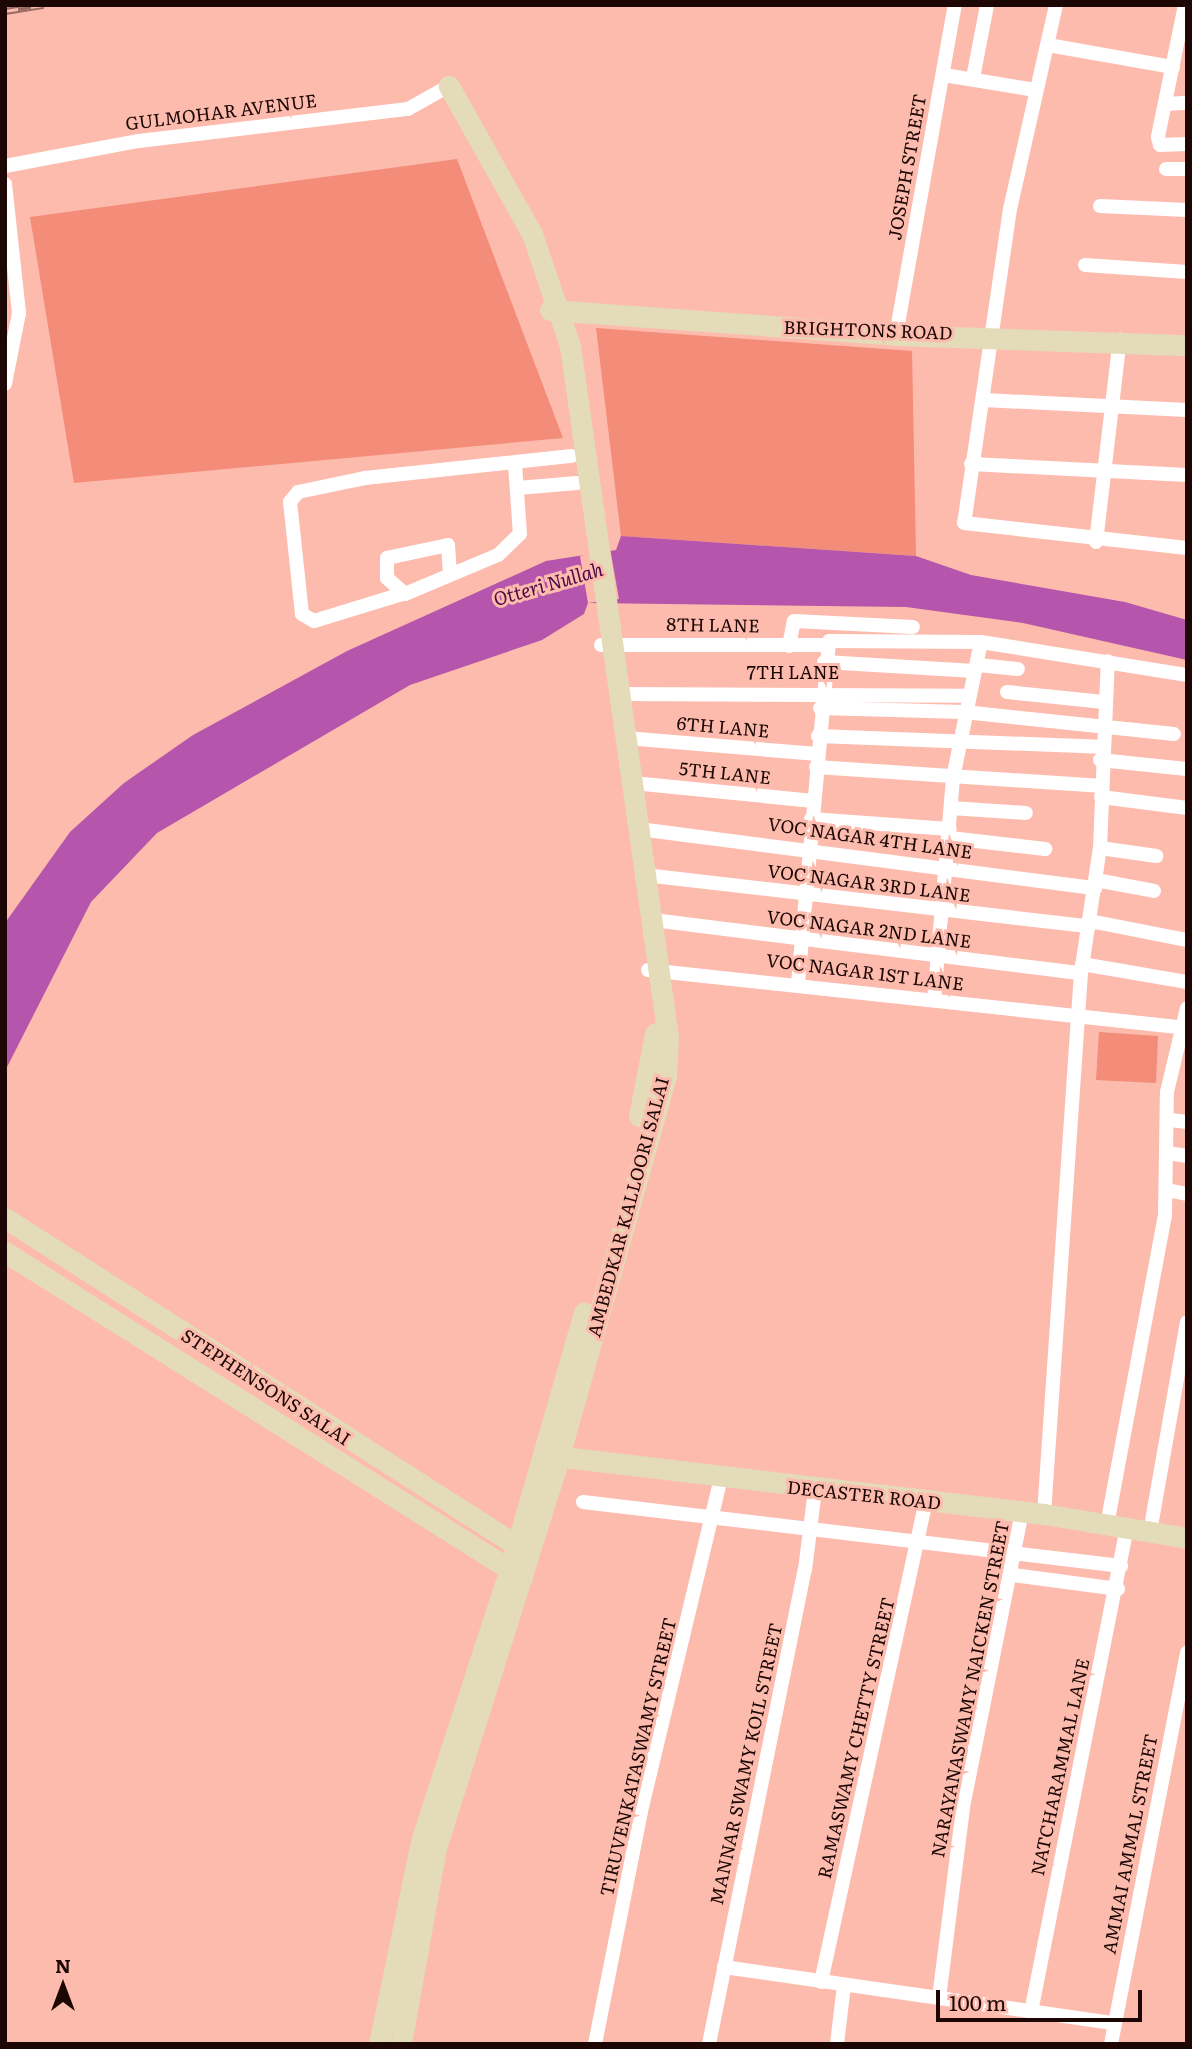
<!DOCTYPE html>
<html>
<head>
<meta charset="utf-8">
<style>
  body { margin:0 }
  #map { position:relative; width:1192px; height:2049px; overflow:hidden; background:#fdbbae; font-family:Literata,serif }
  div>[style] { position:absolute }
  .green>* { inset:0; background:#f38c78 }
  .water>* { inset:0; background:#b555ab }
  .pier>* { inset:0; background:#fdbbae }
  .street>* { height:14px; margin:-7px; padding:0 7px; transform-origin:7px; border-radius:7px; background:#fff }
  .secondary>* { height:21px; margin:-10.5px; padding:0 10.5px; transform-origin:10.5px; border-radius:10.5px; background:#e4dbb9 }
  .rail>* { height:7px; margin-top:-3.5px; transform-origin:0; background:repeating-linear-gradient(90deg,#fdbbae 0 13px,#976961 0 26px); box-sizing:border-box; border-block:2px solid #976961 }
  span { translate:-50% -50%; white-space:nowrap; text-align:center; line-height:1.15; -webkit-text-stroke:6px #fdbbae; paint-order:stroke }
  .street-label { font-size:18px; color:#1c0704 }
  .water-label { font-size:19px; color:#490a44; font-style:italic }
  .frame { position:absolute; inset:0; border:7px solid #1c0704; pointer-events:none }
  .north { position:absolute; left:28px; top:1951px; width:70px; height:70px; -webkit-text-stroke:5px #fdbbae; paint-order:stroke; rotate:0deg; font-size:19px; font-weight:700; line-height:28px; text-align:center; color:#1c0704 }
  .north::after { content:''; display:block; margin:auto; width:24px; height:32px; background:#1c0704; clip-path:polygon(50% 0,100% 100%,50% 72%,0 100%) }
  .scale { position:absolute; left:936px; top:1990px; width:206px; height:32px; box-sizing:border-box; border:4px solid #1c0704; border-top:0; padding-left:9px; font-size:21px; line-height:24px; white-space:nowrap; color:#1c0704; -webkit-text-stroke:5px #fdbbae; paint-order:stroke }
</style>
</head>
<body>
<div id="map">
  <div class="green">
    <div style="clip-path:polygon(457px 159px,563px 438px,74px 483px,30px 217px)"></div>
    <div style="clip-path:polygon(596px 328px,912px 351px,916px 556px,621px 536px)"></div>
    <div style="clip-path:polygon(1099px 1032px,1158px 1036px,1156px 1083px,1096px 1080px)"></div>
  </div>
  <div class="water">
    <div style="clip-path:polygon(621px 536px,916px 556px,971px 575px,1125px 602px,1187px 620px,1187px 660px,1023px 623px,906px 607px,588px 603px,584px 614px,542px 640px,410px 685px,157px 833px,91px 902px,5px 1071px,5px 923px,70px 832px,124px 783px,193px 735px,347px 651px,546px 561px,616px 550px)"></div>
  </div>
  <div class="pier">
    <div style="clip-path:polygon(610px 548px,619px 599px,588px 603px,580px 556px)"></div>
  </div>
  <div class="street">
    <div style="left:1056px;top:5px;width:209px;rotate:102.7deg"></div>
    <div style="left:1010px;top:209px;width:317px;rotate:98.3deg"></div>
    <div style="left:964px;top:523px;width:224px;rotate:6.4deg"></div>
    <div style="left:1185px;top:5px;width:135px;rotate:101.6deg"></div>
    <div style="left:1158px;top:137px;width:8px;rotate:76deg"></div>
    <div style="left:1160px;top:145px;width:27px;rotate:-2deg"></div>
    <div style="left:1048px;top:45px;width:127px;rotate:10deg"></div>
    <div style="left:944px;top:75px;width:93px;rotate:9.3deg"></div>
    <div style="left:973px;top:78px;width:74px;rotate:-79.1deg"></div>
    <div style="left:1165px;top:104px;width:22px;rotate:-3deg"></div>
    <div style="left:5px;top:166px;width:136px;rotate:-10.6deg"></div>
    <div style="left:139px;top:141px;width:271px;rotate:-6.8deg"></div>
    <div style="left:408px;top:109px;width:47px;rotate:-29.3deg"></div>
    <div style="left:1166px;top:169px;width:21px"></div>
    <div style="left:5px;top:184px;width:130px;rotate:83.8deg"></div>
    <div style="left:19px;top:313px;width:72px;rotate:101.2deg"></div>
    <div style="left:1100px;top:206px;width:87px;rotate:2.6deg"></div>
    <div style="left:1085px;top:265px;width:102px;rotate:3.9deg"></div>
    <div style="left:896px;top:335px;width:335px;rotate:-79.9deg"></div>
    <div style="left:983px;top:400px;width:204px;rotate:2.8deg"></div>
    <div style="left:971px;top:464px;width:216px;rotate:2.9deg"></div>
    <div style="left:518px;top:488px;width:59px;rotate:-4.8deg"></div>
    <div style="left:1096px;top:542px;width:204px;rotate:-83.3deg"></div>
    <div style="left:450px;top:574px;width:29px;rotate:-94deg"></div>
    <div style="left:448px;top:545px;width:62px;rotate:168deg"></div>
    <div style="left:387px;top:558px;width:20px;rotate:90deg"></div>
    <div style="left:387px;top:578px;width:24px;rotate:42deg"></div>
    <div style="left:405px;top:594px;width:101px;rotate:-22.8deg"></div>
    <div style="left:498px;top:555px;width:30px;rotate:-44deg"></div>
    <div style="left:520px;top:534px;width:70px;rotate:-94.1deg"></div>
    <div style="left:402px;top:594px;width:92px;rotate:162.9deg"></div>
    <div style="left:314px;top:621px;width:14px;rotate:-150deg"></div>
    <div style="left:302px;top:614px;width:113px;rotate:-96.1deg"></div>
    <div style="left:290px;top:502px;width:13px;rotate:-51deg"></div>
    <div style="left:298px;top:492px;width:68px;rotate:-11.8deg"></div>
    <div style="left:365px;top:478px;width:208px;rotate:-6.1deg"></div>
    <div style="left:601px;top:645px;width:224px"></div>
    <div style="left:789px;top:646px;width:25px;rotate:-79deg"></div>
    <div style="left:794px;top:621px;width:119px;rotate:2.9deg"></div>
    <div style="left:824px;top:662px;width:151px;rotate:3.4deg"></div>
    <div style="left:978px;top:665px;width:40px;rotate:5.7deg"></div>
    <div style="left:1007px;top:692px;width:97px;rotate:5.9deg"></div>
    <div style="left:620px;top:694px;width:347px;rotate:0.3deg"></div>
    <div style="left:820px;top:708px;width:144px;rotate:1.6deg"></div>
    <div style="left:964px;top:712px;width:211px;rotate:6deg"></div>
    <div style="left:818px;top:736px;width:282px;rotate:2.2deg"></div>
    <div style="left:626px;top:738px;width:192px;rotate:4.8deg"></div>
    <div style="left:1100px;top:760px;width:87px;rotate:5.9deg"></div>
    <div style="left:816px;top:767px;width:284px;rotate:3.8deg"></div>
    <div style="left:633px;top:783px;width:181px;rotate:5.7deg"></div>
    <div style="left:1101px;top:797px;width:87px;rotate:7.3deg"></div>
    <div style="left:951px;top:808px;width:75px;rotate:3.8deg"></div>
    <div style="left:811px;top:819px;width:139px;rotate:4.1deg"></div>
    <div style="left:639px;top:829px;width:460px;rotate:7.4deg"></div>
    <div style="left:950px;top:838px;width:96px;rotate:6.6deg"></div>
    <div style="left:1100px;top:848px;width:57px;rotate:8.1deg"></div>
    <div style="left:645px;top:875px;width:447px;rotate:6.6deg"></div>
    <div style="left:1096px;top:880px;width:59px;rotate:10.7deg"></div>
    <div style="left:653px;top:920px;width:431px;rotate:7.1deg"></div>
    <div style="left:1090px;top:921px;width:99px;rotate:11.1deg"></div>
    <div style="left:1082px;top:964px;width:107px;rotate:9.7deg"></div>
    <div style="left:648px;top:970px;width:542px;rotate:6.14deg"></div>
    <div style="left:798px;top:983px;width:343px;rotate:-84.8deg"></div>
    <div style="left:829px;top:641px;width:152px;rotate:0.4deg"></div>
    <div style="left:981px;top:642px;width:209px;rotate:9.1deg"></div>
    <div style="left:934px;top:1000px;width:223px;rotate:-85.1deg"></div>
    <div style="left:953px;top:778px;width:139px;rotate:-78.4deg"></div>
    <div style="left:1170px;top:1120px;width:17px;rotate:7deg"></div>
    <div style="left:1168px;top:1153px;width:19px;rotate:9deg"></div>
    <div style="left:1167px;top:1190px;width:20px;rotate:11deg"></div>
    <div style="left:583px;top:1502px;width:542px;rotate:6.78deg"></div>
    <div style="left:1044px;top:1514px;width:542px;rotate:-86.09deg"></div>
    <div style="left:1081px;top:973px;width:126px;rotate:-81.4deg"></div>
    <div style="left:1100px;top:848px;width:187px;rotate:-87.6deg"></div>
    <div style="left:1107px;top:1525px;width:315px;rotate:-79.4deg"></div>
    <div style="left:1165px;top:1215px;width:123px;rotate:-89.1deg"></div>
    <div style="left:1167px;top:1092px;width:86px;rotate:-76.6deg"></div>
    <div style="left:1150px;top:1532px;width:213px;rotate:-80deg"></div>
    <div style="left:1013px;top:1575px;width:106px;rotate:7.6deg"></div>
    <div style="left:724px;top:1967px;width:395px;rotate:8.2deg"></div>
    <div style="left:821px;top:1982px;width:492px;rotate:-77.7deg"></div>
    <div style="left:939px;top:1998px;width:193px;rotate:-82.8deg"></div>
    <div style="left:963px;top:1807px;width:302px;rotate:-78.7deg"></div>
    <div style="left:1031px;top:2012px;width:492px;rotate:-78.8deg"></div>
    <div style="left:595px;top:2044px;width:237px;rotate:-78.8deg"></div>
    <div style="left:641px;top:1811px;width:342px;rotate:-76.5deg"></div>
    <div style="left:709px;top:2044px;width:484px;rotate:-78.6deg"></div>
    <div style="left:805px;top:1570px;width:81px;rotate:-82.9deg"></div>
    <div style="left:837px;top:2044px;width:59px;rotate:-83.2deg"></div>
    <div style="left:1111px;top:2044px;width:399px;rotate:-79deg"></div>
  </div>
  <div class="secondary">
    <div style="left:550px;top:310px;width:347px;rotate:4.1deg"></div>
    <div style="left:896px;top:335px;width:291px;rotate:2deg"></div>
    <div style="left:639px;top:1116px;width:84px;rotate:-79deg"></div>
    <div style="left:5px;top:1218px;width:620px;rotate:32.61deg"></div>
    <div style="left:5px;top:1252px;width:611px;rotate:32.15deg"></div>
    <div style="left:547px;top:1455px;width:500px;rotate:6.77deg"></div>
    <div style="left:1044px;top:1514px;width:145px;rotate:9.5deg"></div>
    <div style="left:379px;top:2044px;width:207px;rotate:-78.3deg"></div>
    <div style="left:421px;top:1841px;width:286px;rotate:-71.9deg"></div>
    <div style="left:510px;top:1569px;width:267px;rotate:-73.9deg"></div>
    <div style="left:401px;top:2044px;width:199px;rotate:-79.9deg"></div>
    <div style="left:436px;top:1848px;width:407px;rotate:-72.5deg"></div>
    <div style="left:558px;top:1460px;width:399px;rotate:-74.3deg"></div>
    <div style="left:666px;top:1076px;width:39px;rotate:-87deg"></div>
    <div style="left:668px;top:1037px;width:698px;rotate:-98.07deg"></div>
    <div style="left:570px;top:346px;width:118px;rotate:-108.7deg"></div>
    <div style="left:532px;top:234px;width:170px;rotate:-119.3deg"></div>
  </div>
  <div class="rail">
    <div style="left:5px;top:11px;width:39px;rotate:-9deg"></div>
  </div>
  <div class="street-label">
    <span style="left:221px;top:112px;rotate:-7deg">GULMOHAR AVENUE</span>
    <span style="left:907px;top:167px;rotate:-80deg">JOSEPH STREET</span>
    <span style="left:868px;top:330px;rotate:2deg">BRIGHTONS ROAD</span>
    <span style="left:713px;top:625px;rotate:1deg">8TH LANE</span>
    <span style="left:793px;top:672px">7TH LANE</span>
    <span style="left:723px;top:727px;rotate:5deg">6TH LANE</span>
    <span style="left:725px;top:773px;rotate:6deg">5TH LANE</span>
    <span style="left:870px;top:838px;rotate:8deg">VOC NAGAR 4TH LANE</span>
    <span style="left:869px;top:883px;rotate:7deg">VOC NAGAR 3RD LANE</span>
    <span style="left:869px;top:929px;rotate:7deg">VOC NAGAR 2ND LANE</span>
    <span style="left:865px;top:972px;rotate:7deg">VOC NAGAR 1ST LANE</span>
    <span style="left:628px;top:1207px;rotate:-75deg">AMBEDKAR KALLOORI SALAI</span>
    <span style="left:266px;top:1387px;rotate:33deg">STEPHENSONS SALAI</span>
    <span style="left:864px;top:1495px;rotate:6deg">DECASTER ROAD</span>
    <span style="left:970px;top:1689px;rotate:-79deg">NARAYANASWAMY NAICKEN STREET</span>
    <span style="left:856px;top:1738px;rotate:-77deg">RAMASWAMY CHETTY STREET</span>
    <span style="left:638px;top:1757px;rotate:-77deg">TIRUVENKATASWAMY STREET</span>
    <span style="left:746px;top:1764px;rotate:-78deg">MANNAR SWAMY KOIL STREET</span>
    <span style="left:1060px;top:1767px;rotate:-78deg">NATCHARAMMAL LANE</span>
    <span style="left:1130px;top:1844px;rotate:-79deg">AMMAI AMMAL STREET</span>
  </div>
  <div class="water-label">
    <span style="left:548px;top:584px;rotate:-16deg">Otteri Nullah</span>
  </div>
  <div class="frame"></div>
  <div class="north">N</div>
  <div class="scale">100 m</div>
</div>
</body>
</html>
